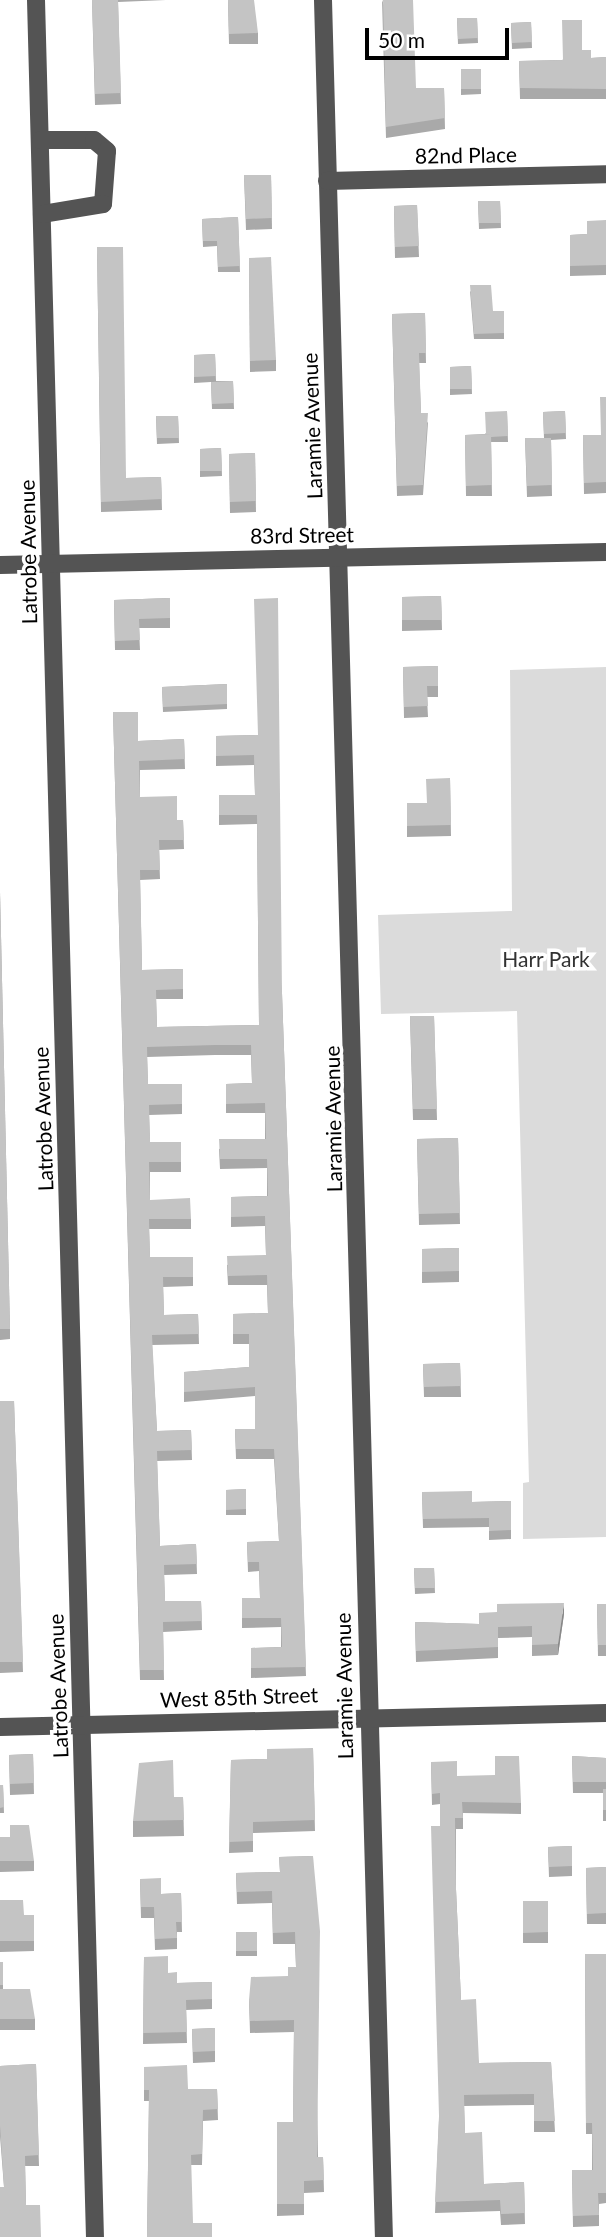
<!DOCTYPE html>
<html>
<head>
<meta charset="utf-8">
<style>
  body { margin:0 }
  #map { position:relative; width:606px; height:2237px; overflow:hidden; background:#fff; font-family:Lato,sans-serif }
  div>[style] { position:absolute }
  .green>* { inset:0; background:#dbdbdb }
  .minor>* { height:18px; margin:-9px; padding:0 9px; transform-origin:9px; border-radius:9px; background:#545454 }
  .wall>* { inset:0; background:#a9a9a9 }
  .shaded-wall>* { inset:0; background:#898989 }
  .building>* { inset:0; background:#c4c4c4 }
  span { translate:-50% -50%; white-space:nowrap; text-align:center; line-height:1.15; -webkit-text-stroke:7px #fff; paint-order:stroke }
  .street-label { font-size:21px; color:#000 }
  .park-label { font-size:21px; color:#323232 }
  .scale { position:absolute; left:365px; top:28px; width:144px; height:32px; box-sizing:border-box; border:4px solid #000; border-top:0; padding-left:9px; font-size:21px; line-height:24px; white-space:nowrap; color:#000; -webkit-text-stroke:5px #fff; paint-order:stroke }
</style>
</head>
<body>
<div id="map">
  <div class="green">
    <div style="clip-path:polygon(606px 667px,606px 1537px,523px 1539px,523px 1483px,529px 1482px,517px 1011px,381px 1014px,378px 915px,512px 911px,510px 670px)"></div>
  </div>
  <div class="minor">
    <div style="left:36px;top:0;width:2238px;rotate:88.49deg"></div>
    <div style="left:323px;top:0;width:2238px;rotate:88.44deg"></div>
    <div style="left:41px;top:140px;width:53px"></div>
    <div style="left:94px;top:140px;width:17px;rotate:40deg"></div>
    <div style="left:107px;top:151px;width:53px;rotate:94.3deg"></div>
    <div style="left:103px;top:204px;width:62px;rotate:170.7deg"></div>
    <div style="left:327px;top:181px;width:279px;rotate:-1.4deg"></div>
    <div style="left:0;top:565px;width:606px;rotate:-1.23deg"></div>
    <div style="left:0;top:1727px;width:606px;rotate:-1.32deg"></div>
  </div>
  <div class="wall">
    <div style="clip-path:polygon(92px 0,166px 0,118px 2px,121px 104px,95px 105px)"></div>
    <div style="clip-path:polygon(228px 0,258px 33px,258px 44px,229px 44px)"></div>
    <div style="clip-path:polygon(382px 0,416px 88px,444px 88px,445px 129px,386px 138px)"></div>
    <div style="clip-path:polygon(457px 18px,477px 18px,478px 43px,458px 44px)"></div>
    <div style="clip-path:polygon(531px 22px,532px 48px,512px 49px,511px 23px)"></div>
    <div style="clip-path:polygon(582px 50px,591px 58px,606px 57px,606px 99px,520px 99px,519px 61px,562px 60px)"></div>
    <div style="clip-path:polygon(461px 69px,481px 69px,481px 94px,461px 95px)"></div>
    <div style="clip-path:polygon(244px 175px,271px 175px,272px 229px,246px 230px)"></div>
    <div style="clip-path:polygon(478px 201px,500px 201px,501px 228px,479px 229px)"></div>
    <div style="clip-path:polygon(417px 205px,419px 257px,395px 258px,394px 206px)"></div>
    <div style="clip-path:polygon(238px 217px,240px 272px,218px 272px,217px 246px,203px 247px,202px 219px)"></div>
    <div style="clip-path:polygon(606px 220px,606px 275px,570px 276px,570px 235px,587px 234px)"></div>
    <div style="clip-path:polygon(97px 247px,126px 478px,161px 477px,162px 510px,101px 512px)"></div>
    <div style="clip-path:polygon(249px 258px,276px 360px,276px 371px,250px 372px)"></div>
    <div style="clip-path:polygon(470px 291px,493px 311px,504px 311px,504px 339px,474px 339px)"></div>
    <div style="clip-path:polygon(425px 313px,426px 363px,419px 363px,421px 413px,428px 423px,423px 495px,397px 496px,392px 314px)"></div>
    <div style="clip-path:polygon(215px 354px,216px 381px,233px 381px,234px 409px,212px 409px,211px 382px,194px 383px,194px 355px)"></div>
    <div style="clip-path:polygon(471px 366px,472px 394px,450px 395px,450px 367px)"></div>
    <div style="clip-path:polygon(606px 397px,606px 493px,584px 494px,583px 435px,601px 435px)"></div>
    <div style="clip-path:polygon(507px 411px,508px 442px,491px 442px,492px 496px,466px 496px,465px 435px,485px 434px)"></div>
    <div style="clip-path:polygon(565px 411px,566px 439px,551px 440px,552px 496px,527px 497px,525px 438px,544px 438px,543px 412px)"></div>
    <div style="clip-path:polygon(156px 416px,178px 416px,179px 443px,157px 444px)"></div>
    <div style="clip-path:polygon(221px 448px,222px 476px,200px 477px,200px 449px)"></div>
    <div style="clip-path:polygon(255px 453px,256px 512px,230px 513px,229px 454px)"></div>
    <div style="clip-path:polygon(441px 596px,442px 630px,402px 631px,402px 597px)"></div>
    <div style="clip-path:polygon(170px 598px,170px 628px,139px 628px,140px 650px,115px 650px,114px 600px)"></div>
    <div style="clip-path:polygon(438px 666px,438px 697px,427px 697px,428px 717px,404px 718px,403px 667px)"></div>
    <div style="clip-path:polygon(227px 684px,227px 709px,163px 712px,162px 687px)"></div>
    <div style="clip-path:polygon(113px 712px,138px 741px,184px 739px,185px 769px,140px 770px,140px 797px,177px 820px,183px 820px,184px 849px,159px 850px,160px 879px,140px 880px,142px 970px,183px 969px,183px 999px,156px 999px,157px 1027px,259px 1025px,257px 824px,219px 825px,219px 805px,255px 795px,254px 765px,216px 766px,216px 736px,258px 735px,282px 993px,306px 1676px,251px 1678px,251px 1648px,281px 1647px,281px 1627px,242px 1628px,242px 1598px,260px 1598px,259px 1571px,248px 1572px,247px 1542px,279px 1541px,274px 1459px,236px 1459px,235px 1429px,255px 1429px,255px 1396px,184px 1402px,184px 1372px,249px 1367px,249px 1344px,233px 1344px,233px 1314px,268px 1313px,267px 1285px,228px 1285px,227px 1265px,266px 1255px,265px 1226px,231px 1227px,231px 1197px,267px 1196px,267px 1168px,220px 1169px,219px 1149px,265px 1139px,265px 1113px,226px 1113px,226px 1084px,252px 1083px,251px 1055px,215px 1055px,147px 1057px,148px 1084px,182px 1084px,182px 1114px,149px 1115px,150px 1142px,181px 1162px,181px 1172px,150px 1172px,150px 1200px,191px 1219px,191px 1229px,149px 1229px,150px 1257px,193px 1257px,193px 1286px,163px 1287px,164px 1315px,198px 1314px,199px 1344px,152px 1345px,157px 1431px,191px 1430px,192px 1460px,157px 1461px,160px 1546px,196px 1544px,197px 1574px,164px 1575px,165px 1601px,201px 1601px,202px 1630px,163px 1632px,164px 1680px,140px 1680px)"></div>
    <div style="clip-path:polygon(450px 778px,451px 836px,407px 837px,407px 803px,427px 803px)"></div>
    <div style="clip-path:polygon(0 892px,10px 1329px,10px 1339px,0 1340px)"></div>
    <div style="clip-path:polygon(410px 1016px,434px 1016px,437px 1120px,413px 1120px)"></div>
    <div style="clip-path:polygon(458px 1138px,460px 1224px,419px 1225px,417px 1139px)"></div>
    <div style="clip-path:polygon(459px 1248px,459px 1282px,422px 1283px,422px 1249px)"></div>
    <div style="clip-path:polygon(460px 1363px,461px 1397px,424px 1397px,423px 1364px)"></div>
    <div style="clip-path:polygon(0 1401px,14px 1401px,23px 1672px,0 1673px)"></div>
    <div style="clip-path:polygon(246px 1489px,246px 1515px,226px 1515px,226px 1490px)"></div>
    <div style="clip-path:polygon(422px 1492px,472px 1502px,511px 1501px,511px 1539px,489px 1540px,489px 1527px,423px 1528px)"></div>
    <div style="clip-path:polygon(414px 1568px,434px 1568px,435px 1593px,415px 1594px)"></div>
    <div style="clip-path:polygon(597px 1604px,606px 1604px,606px 1656px,598px 1656px)"></div>
    <div style="clip-path:polygon(564px 1614px,558px 1655px,532px 1656px,532px 1637px,498px 1638px,498px 1658px,416px 1662px,415px 1622px,479px 1624px)"></div>
    <div style="clip-path:polygon(313px 1748px,315px 1831px,253px 1833px,253px 1852px,229px 1853px,231px 1760px,267px 1759px)"></div>
    <div style="clip-path:polygon(33px 1754px,34px 1794px,10px 1795px,9px 1755px)"></div>
    <div style="clip-path:polygon(572px 1756px,606px 1758px,606px 1821px,603px 1821px,603px 1793px,573px 1793px)"></div>
    <div style="clip-path:polygon(431px 1762px,457px 1776px,521px 1803px,521px 1814px,463px 1813px,463px 1829px,456px 1829px,456px 1889px,461px 2000px,479px 2063px,551px 2062px,555px 2132px,534px 2132px,534px 2105px,464px 2106px,465px 2133px,484px 2184px,524px 2182px,525px 2224px,501px 2225px,500px 2211px,435px 2213px,439px 2120px,440px 1826px,440px 1804px,432px 1805px)"></div>
    <div style="clip-path:polygon(0 1785px,3px 1785px,4px 1813px,0 1813px)"></div>
    <div style="clip-path:polygon(174px 1797px,183px 1797px,184px 1836px,133px 1837px,133px 1821px)"></div>
    <div style="clip-path:polygon(0 1837px,34px 1861px,34px 1871px,0 1872px)"></div>
    <div style="clip-path:polygon(572px 1846px,572px 1876px,549px 1877px,548px 1847px)"></div>
    <div style="clip-path:polygon(313px 1856px,318px 2157px,323px 2157px,324px 2192px,304px 2193px,304px 2215px,277px 2216px,277px 2122px,293px 2122px,294px 2032px,250px 2033px,249px 2000px,288px 1976px,296px 1967px,295px 1944px,273px 1944px,272px 1903px,237px 1904px,236px 1873px,280px 1872px,279px 1857px)"></div>
    <div style="clip-path:polygon(606px 1867px,606px 1924px,587px 1924px,586px 1868px)"></div>
    <div style="clip-path:polygon(140px 1879px,161px 1894px,181px 1893px,182px 1932px,177px 1932px,177px 1949px,155px 1950px,154px 1918px,141px 1918px)"></div>
    <div style="clip-path:polygon(0 1900px,24px 1915px,34px 1915px,34px 1951px,0 1952px)"></div>
    <div style="clip-path:polygon(523px 1901px,548px 1901px,548px 1943px,523px 1943px)"></div>
    <div style="clip-path:polygon(236px 1932px,257px 1932px,257px 1956px,236px 1956px)"></div>
    <div style="clip-path:polygon(585px 1954px,606px 1954px,606px 2203px,599px 2204px,599px 2226px,573px 2227px,572px 2170px,592px 2170px,592px 2134px,586px 2134px)"></div>
    <div style="clip-path:polygon(144px 1957px,168px 1973px,177px 1983px,212px 1982px,212px 2009px,186px 2010px,187px 2043px,143px 2044px)"></div>
    <div style="clip-path:polygon(0 1962px,3px 1962px,3px 1989px,35px 2019px,35px 2030px,0 2030px)"></div>
    <div style="clip-path:polygon(215px 2028px,215px 2062px,193px 2063px,192px 2029px)"></div>
    <div style="clip-path:polygon(36px 2064px,39px 2166px,25px 2166px,26px 2205px,41px 2237px,4px 2187px,0 2136px,0 2066px)"></div>
    <div style="clip-path:polygon(144px 2067px,188px 2089px,217px 2089px,218px 2120px,203px 2121px,202px 2165px,191px 2165px,147px 2237px,149px 2101px,144px 2101px)"></div>
  </div>
  <div class="shaded-wall">
    <div style="clip-path:polygon(564px 1603px,564px 1614px,558px 1655px,558px 1644px)"></div>
  </div>
  <div class="building">
    <div style="clip-path:polygon(92px 0,118px 0,121px 93px,95px 94px)"></div>
    <div style="clip-path:polygon(228px 0,254px 0,258px 33px,229px 34px)"></div>
    <div style="clip-path:polygon(383px 0,413px 0,416px 88px,444px 88px,445px 118px,386px 127px)"></div>
    <div style="clip-path:polygon(457px 18px,477px 18px,478px 38px,458px 39px)"></div>
    <div style="clip-path:polygon(562px 20px,582px 20px,582px 50px,591px 50px,591px 58px,606px 57px,606px 89px,520px 88px,519px 61px,563px 60px)"></div>
    <div style="clip-path:polygon(531px 22px,532px 42px,512px 43px,511px 23px)"></div>
    <div style="clip-path:polygon(461px 69px,481px 69px,481px 89px,461px 89px)"></div>
    <div style="clip-path:polygon(244px 175px,271px 175px,272px 218px,246px 219px)"></div>
    <div style="clip-path:polygon(478px 201px,500px 201px,501px 223px,479px 223px)"></div>
    <div style="clip-path:polygon(417px 205px,419px 246px,395px 247px,394px 206px)"></div>
    <div style="clip-path:polygon(238px 217px,240px 266px,218px 267px,217px 241px,203px 241px,202px 219px)"></div>
    <div style="clip-path:polygon(606px 220px,606px 265px,570px 266px,570px 235px,587px 234px,587px 221px)"></div>
    <div style="clip-path:polygon(97px 247px,123px 247px,126px 478px,161px 477px,162px 499px,101px 502px)"></div>
    <div style="clip-path:polygon(271px 257px,276px 360px,250px 361px,249px 258px)"></div>
    <div style="clip-path:polygon(470px 285px,491px 285px,493px 311px,504px 311px,504px 333px,474px 334px)"></div>
    <div style="clip-path:polygon(425px 313px,426px 353px,419px 353px,421px 413px,428px 413px,423px 485px,397px 486px,392px 314px)"></div>
    <div style="clip-path:polygon(215px 354px,216px 376px,194px 377px,194px 355px)"></div>
    <div style="clip-path:polygon(471px 366px,472px 389px,450px 389px,450px 367px)"></div>
    <div style="clip-path:polygon(233px 381px,234px 403px,212px 404px,211px 382px)"></div>
    <div style="clip-path:polygon(600px 397px,606px 397px,606px 482px,584px 483px,583px 435px,601px 435px)"></div>
    <div style="clip-path:polygon(507px 411px,508px 436px,491px 437px,491px 434px,486px 434px,485px 412px)"></div>
    <div style="clip-path:polygon(565px 411px,566px 433px,544px 434px,543px 412px)"></div>
    <div style="clip-path:polygon(156px 416px,178px 416px,179px 438px,157px 438px)"></div>
    <div style="clip-path:polygon(491px 434px,492px 485px,466px 486px,465px 435px)"></div>
    <div style="clip-path:polygon(525px 438px,551px 438px,552px 485px,527px 486px)"></div>
    <div style="clip-path:polygon(221px 448px,222px 471px,200px 471px,200px 449px)"></div>
    <div style="clip-path:polygon(255px 453px,256px 501px,230px 502px,229px 454px)"></div>
    <div style="clip-path:polygon(441px 596px,442px 620px,402px 620px,402px 597px)"></div>
    <div style="clip-path:polygon(170px 598px,170px 618px,139px 619px,140px 640px,115px 641px,114px 600px)"></div>
    <div style="clip-path:polygon(278px 598px,282px 993px,306px 1667px,251px 1668px,251px 1648px,282px 1647px,281px 1618px,242px 1618px,242px 1598px,260px 1598px,259px 1562px,248px 1562px,247px 1542px,279px 1541px,274px 1449px,236px 1449px,235px 1429px,255px 1429px,255px 1387px,184px 1392px,184px 1372px,249px 1367px,249px 1334px,233px 1334px,233px 1314px,268px 1313px,267px 1275px,228px 1276px,227px 1256px,266px 1255px,265px 1216px,231px 1217px,231px 1197px,268px 1196px,267px 1159px,220px 1159px,219px 1139px,266px 1139px,265px 1103px,226px 1104px,226px 1084px,252px 1083px,251px 1045px,215px 1045px,147px 1047px,148px 1084px,182px 1084px,182px 1104px,149px 1105px,150px 1142px,181px 1142px,181px 1162px,149px 1162px,150px 1200px,190px 1198px,191px 1219px,149px 1219px,150px 1257px,193px 1257px,193px 1277px,163px 1277px,164px 1315px,198px 1314px,199px 1334px,152px 1335px,157px 1431px,191px 1430px,192px 1450px,157px 1451px,160px 1546px,196px 1544px,197px 1564px,164px 1565px,165px 1601px,201px 1601px,202px 1621px,163px 1622px,164px 1670px,140px 1670px,113px 712px,138px 712px,138px 741px,184px 739px,185px 759px,139px 761px,140px 797px,177px 796px,177px 820px,183px 820px,184px 840px,159px 840px,160px 870px,140px 870px,142px 970px,183px 969px,183px 989px,156px 990px,157px 1027px,259px 1025px,257px 815px,219px 815px,219px 795px,255px 795px,254px 755px,216px 756px,216px 736px,258px 735px,254px 599px)"></div>
    <div style="clip-path:polygon(438px 666px,438px 686px,427px 686px,428px 706px,404px 707px,403px 667px)"></div>
    <div style="clip-path:polygon(227px 684px,227px 704px,163px 707px,162px 687px)"></div>
    <div style="clip-path:polygon(450px 778px,451px 825px,407px 826px,407px 803px,427px 803px,426px 779px)"></div>
    <div style="clip-path:polygon(0 892px,10px 1329px,0 1329px)"></div>
    <div style="clip-path:polygon(410px 1016px,434px 1016px,437px 1109px,413px 1109px)"></div>
    <div style="clip-path:polygon(458px 1138px,460px 1213px,419px 1214px,417px 1139px)"></div>
    <div style="clip-path:polygon(459px 1248px,459px 1271px,422px 1272px,422px 1249px)"></div>
    <div style="clip-path:polygon(460px 1363px,461px 1386px,424px 1387px,423px 1364px)"></div>
    <div style="clip-path:polygon(0 1401px,14px 1401px,23px 1662px,0 1662px)"></div>
    <div style="clip-path:polygon(246px 1489px,246px 1509px,226px 1510px,226px 1490px)"></div>
    <div style="clip-path:polygon(472px 1491px,472px 1502px,511px 1501px,511px 1530px,489px 1531px,489px 1518px,423px 1519px,422px 1492px)"></div>
    <div style="clip-path:polygon(414px 1568px,434px 1568px,435px 1588px,415px 1588px)"></div>
    <div style="clip-path:polygon(564px 1603px,558px 1644px,532px 1645px,532px 1626px,498px 1627px,498px 1647px,416px 1651px,415px 1622px,479px 1624px,479px 1613px,497px 1612px,497px 1604px)"></div>
    <div style="clip-path:polygon(597px 1604px,606px 1604px,606px 1645px,598px 1645px)"></div>
    <div style="clip-path:polygon(313px 1748px,315px 1820px,253px 1822px,253px 1841px,229px 1842px,231px 1760px,267px 1759px,267px 1749px)"></div>
    <div style="clip-path:polygon(33px 1754px,34px 1783px,10px 1784px,9px 1755px)"></div>
    <div style="clip-path:polygon(495px 1756px,519px 1756px,521px 1803px,462px 1802px,463px 1818px,455px 1818px,456px 1889px,461px 2000px,476px 1999px,479px 2063px,551px 2062px,555px 2121px,534px 2121px,534px 2094px,464px 2095px,465px 2133px,482px 2132px,484px 2184px,524px 2182px,525px 2213px,501px 2214px,500px 2200px,435px 2202px,439px 2116px,431px 1826px,440px 1826px,440px 1793px,432px 1794px,431px 1762px,457px 1761px,457px 1776px,495px 1775px)"></div>
    <div style="clip-path:polygon(572px 1756px,606px 1758px,606px 1782px,573px 1782px)"></div>
    <div style="clip-path:polygon(173px 1760px,174px 1797px,183px 1797px,184px 1820px,133px 1821px,139px 1763px)"></div>
    <div style="clip-path:polygon(0 1785px,3px 1785px,4px 1807px,0 1808px)"></div>
    <div style="clip-path:polygon(603px 1789px,606px 1789px,606px 1810px,603px 1810px)"></div>
    <div style="clip-path:polygon(10px 1825px,29px 1825px,34px 1861px,0 1861px,0 1837px,10px 1837px)"></div>
    <div style="clip-path:polygon(572px 1846px,572px 1866px,549px 1867px,548px 1847px)"></div>
    <div style="clip-path:polygon(313px 1856px,320px 1931px,317px 2157px,323px 2157px,324px 2180px,304px 2181px,304px 2204px,277px 2204px,277px 2122px,293px 2122px,294px 2020px,250px 2021px,249px 2000px,251px 1977px,288px 1976px,288px 1967px,296px 1967px,295px 1932px,273px 1933px,272px 1891px,237px 1892px,236px 1873px,280px 1872px,279px 1857px)"></div>
    <div style="clip-path:polygon(606px 1867px,606px 1913px,587px 1914px,586px 1868px)"></div>
    <div style="clip-path:polygon(161px 1878px,161px 1894px,181px 1893px,182px 1922px,176px 1922px,177px 1938px,155px 1939px,154px 1907px,141px 1907px,140px 1879px)"></div>
    <div style="clip-path:polygon(0 1900px,23px 1900px,24px 1915px,34px 1915px,34px 1941px,0 1941px)"></div>
    <div style="clip-path:polygon(523px 1901px,548px 1901px,548px 1932px,523px 1933px)"></div>
    <div style="clip-path:polygon(236px 1932px,257px 1932px,257px 1951px,236px 1951px)"></div>
    <div style="clip-path:polygon(585px 1954px,606px 1954px,606px 2193px,598px 2193px,599px 2215px,573px 2216px,572px 2170px,593px 2170px,592px 2123px,586px 2123px)"></div>
    <div style="clip-path:polygon(168px 1956px,168px 1973px,177px 1972px,177px 1983px,212px 1982px,212px 1999px,186px 2000px,187px 2032px,143px 2033px,144px 1957px)"></div>
    <div style="clip-path:polygon(0 1962px,3px 1962px,3px 1985px,0 1985px)"></div>
    <div style="clip-path:polygon(0 1989px,30px 1989px,35px 2019px,0 2019px)"></div>
    <div style="clip-path:polygon(215px 2028px,215px 2051px,193px 2052px,192px 2029px)"></div>
    <div style="clip-path:polygon(36px 2064px,39px 2155px,25px 2156px,26px 2205px,40px 2205px,41px 2237px,0 2237px,0 2187px,4px 2187px,0 2126px,0 2066px)"></div>
    <div style="clip-path:polygon(187px 2065px,188px 2089px,217px 2089px,218px 2109px,203px 2110px,202px 2154px,191px 2155px,193px 2223px,212px 2223px,212px 2237px,147px 2237px,149px 2090px,144px 2090px,144px 2067px)"></div>
  </div>
  <div class="street-label">
    <span style="left:466px;top:155px;rotate:-1deg">82nd Place</span>
    <span style="left:312px;top:426px;rotate:-92deg">Laramie Avenue</span>
    <span style="left:302px;top:535px;rotate:-1deg">83rd Street</span>
    <span style="left:28px;top:552px;rotate:-91deg">Latrobe Avenue</span>
    <span style="left:43px;top:1119px;rotate:-92deg">Latrobe Avenue</span>
    <span style="left:333px;top:1119px;rotate:-91deg">Laramie Avenue</span>
    <span style="left:58px;top:1686px;rotate:-92deg">Latrobe Avenue</span>
    <span style="left:344px;top:1686px;rotate:-91deg">Laramie Avenue</span>
    <span style="left:239px;top:1697px;rotate:-2deg">West 85th Street</span>
  </div>
  <div class="park-label">
    <span style="left:546px;top:959px">Harr Park</span>
  </div>
  <div class="scale">50 m</div>
</div>
</body>
</html>
